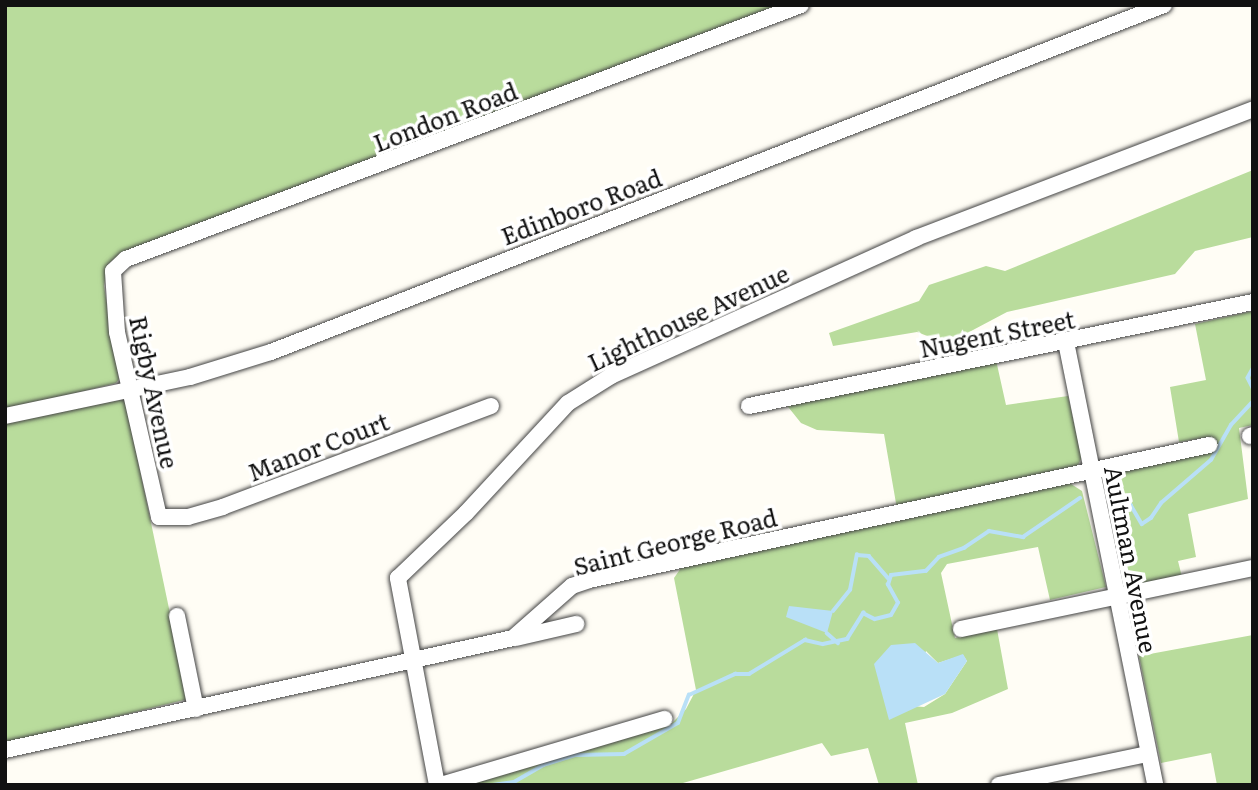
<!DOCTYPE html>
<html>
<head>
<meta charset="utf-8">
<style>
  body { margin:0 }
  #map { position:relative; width:1258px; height:790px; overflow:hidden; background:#fffdf5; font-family:Literata,serif }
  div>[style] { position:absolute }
  .forest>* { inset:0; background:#b9dc9c }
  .water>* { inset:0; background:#b9e0f7 }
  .stream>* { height:3.5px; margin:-1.75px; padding:0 1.75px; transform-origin:1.75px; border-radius:1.75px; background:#b9e0f7 }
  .roads { filter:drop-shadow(0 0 2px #444) drop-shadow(0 0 2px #444) }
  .minor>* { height:16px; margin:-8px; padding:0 8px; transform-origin:8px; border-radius:8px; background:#fff }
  span { translate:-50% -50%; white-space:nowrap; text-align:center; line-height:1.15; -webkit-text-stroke:7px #fff; paint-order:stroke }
  .street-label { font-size:24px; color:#111 }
  .frame { position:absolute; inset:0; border:7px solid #111; pointer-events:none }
</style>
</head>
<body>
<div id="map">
  <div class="forest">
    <div style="clip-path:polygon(5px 5px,778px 5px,117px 257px,108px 264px,104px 286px,119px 379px,116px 383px,5px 411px)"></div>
    <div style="clip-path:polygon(1253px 170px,1253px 237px,1195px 251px,1175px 274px,1007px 312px,956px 339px,935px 339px,917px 332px,833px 346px,829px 333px,919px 301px,929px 285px,986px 266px,1005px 271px)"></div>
    <div style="clip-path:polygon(1253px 311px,1253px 425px,1239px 428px,1248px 499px,1188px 514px,1196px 557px,1178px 561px,1182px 577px,1126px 587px,1109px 513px,1108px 474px,1213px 451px,1209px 437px,1179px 442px,1170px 387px,1206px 380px,1195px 324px)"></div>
    <div style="clip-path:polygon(996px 360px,1006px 405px,1068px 396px,1082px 457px,1076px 469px,897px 509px,884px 434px,817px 430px,801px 423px,785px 403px)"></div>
    <div style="clip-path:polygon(125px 399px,188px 699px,5px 744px,5px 422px)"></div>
    <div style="clip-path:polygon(evenodd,1068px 482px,1082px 491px,1106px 587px,1050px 600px,1038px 547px,947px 564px,941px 573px,955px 638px,997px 629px,1008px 689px,952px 713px,905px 723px,918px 785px,879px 785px,868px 748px,831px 756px,822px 743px,676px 785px,464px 785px,670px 725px,686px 709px,696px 690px,674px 578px,683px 565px,1068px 482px,926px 651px,938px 663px,963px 655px,967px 661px,945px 694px,924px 707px,910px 706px,926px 651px)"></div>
    <div style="clip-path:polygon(1253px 635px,1253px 785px,1217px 785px,1211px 753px,1161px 763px,1139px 656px)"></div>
  </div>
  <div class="water">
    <div style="clip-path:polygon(789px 606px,833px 611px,827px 633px,786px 617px)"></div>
    <div style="clip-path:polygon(915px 643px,938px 663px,963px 654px,967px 661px,945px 694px,889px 720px,874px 664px,891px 645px)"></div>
  </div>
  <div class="stream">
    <div style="left:1253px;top:369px;width:10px;rotate:119deg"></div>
    <div style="left:1248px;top:378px;width:11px;rotate:63deg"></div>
    <div style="left:1112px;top:494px;width:22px;rotate:30deg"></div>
    <div style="left:1131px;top:505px;width:22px;rotate:60deg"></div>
    <div style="left:1142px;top:524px;width:11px;rotate:-34deg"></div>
    <div style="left:1151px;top:518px;width:18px;rotate:-56deg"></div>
    <div style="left:1161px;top:503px;width:66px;rotate:-40.7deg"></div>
    <div style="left:1211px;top:460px;width:40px;rotate:-60.3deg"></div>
    <div style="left:1231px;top:425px;width:33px;rotate:-47deg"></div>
    <div style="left:833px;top:611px;width:27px;rotate:-51deg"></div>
    <div style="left:850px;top:590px;width:36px;rotate:-79deg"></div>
    <div style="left:857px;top:555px;width:12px;rotate:5deg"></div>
    <div style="left:869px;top:556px;width:29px;rotate:49deg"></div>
    <div style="left:827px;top:633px;width:15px;rotate:42deg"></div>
    <div style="left:493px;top:785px;width:21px;rotate:-8deg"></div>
    <div style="left:514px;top:782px;width:34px;rotate:-30deg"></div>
    <div style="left:543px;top:765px;width:34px;rotate:-17deg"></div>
    <div style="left:575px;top:755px;width:49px;rotate:-1.2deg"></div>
    <div style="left:624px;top:754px;width:62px;rotate:-29.9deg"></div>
    <div style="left:678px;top:723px;width:30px;rotate:-69deg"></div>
    <div style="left:689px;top:695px;width:51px;rotate:-24.5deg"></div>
    <div style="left:735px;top:674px;width:14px"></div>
    <div style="left:749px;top:674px;width:66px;rotate:-31.3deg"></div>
    <div style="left:805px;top:640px;width:18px;rotate:13deg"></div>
    <div style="left:823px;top:644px;width:25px;rotate:-12deg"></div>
    <div style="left:847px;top:639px;width:31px;rotate:-58deg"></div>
    <div style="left:863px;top:613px;width:13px;rotate:27deg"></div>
    <div style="left:875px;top:619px;width:16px;rotate:-14deg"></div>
    <div style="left:891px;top:615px;width:14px;rotate:-60deg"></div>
    <div style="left:898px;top:603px;width:21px;rotate:-119deg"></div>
    <div style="left:888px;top:585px;width:10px;rotate:-73deg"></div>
    <div style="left:891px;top:575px;width:35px;rotate:-7deg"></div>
    <div style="left:926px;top:571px;width:19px;rotate:-47deg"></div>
    <div style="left:939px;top:557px;width:27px;rotate:-20deg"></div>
    <div style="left:964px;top:548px;width:30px;rotate:-34deg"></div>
    <div style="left:989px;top:531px;width:35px;rotate:10deg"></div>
    <div style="left:1023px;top:537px;width:69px;rotate:-34.4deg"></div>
  </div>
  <div class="roads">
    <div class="minor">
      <div style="left:1066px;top:342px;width:452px;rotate:78.6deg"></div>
      <div style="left:491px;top:406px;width:286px;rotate:159.4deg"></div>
      <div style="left:223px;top:507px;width:36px;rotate:164deg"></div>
      <div style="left:188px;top:517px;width:29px;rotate:180deg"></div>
      <div style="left:159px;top:517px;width:190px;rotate:-102.8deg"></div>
      <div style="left:117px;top:332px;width:61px;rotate:-93.8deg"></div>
      <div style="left:113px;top:271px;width:18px;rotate:-43deg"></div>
      <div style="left:126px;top:259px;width:721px;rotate:-20.62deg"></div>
      <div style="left:749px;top:406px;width:515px;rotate:-11.66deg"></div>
      <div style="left:5px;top:416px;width:189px;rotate:-11.9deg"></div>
      <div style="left:190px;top:377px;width:85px;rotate:-17.2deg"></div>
      <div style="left:271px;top:352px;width:958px;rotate:-21.24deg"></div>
      <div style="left:1250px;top:436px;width:3px;rotate:-18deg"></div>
      <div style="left:177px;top:616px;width:95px;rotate:78.5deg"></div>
      <div style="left:961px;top:629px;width:298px;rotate:-11.8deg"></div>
      <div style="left:516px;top:638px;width:62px;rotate:-13.1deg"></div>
      <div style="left:5px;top:750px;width:520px;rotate:-12.43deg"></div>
      <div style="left:513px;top:638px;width:79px;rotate:-41.4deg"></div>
      <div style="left:572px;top:586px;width:18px;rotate:-19deg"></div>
      <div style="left:589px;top:580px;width:635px;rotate:-12.28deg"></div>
      <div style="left:437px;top:785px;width:211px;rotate:-100.7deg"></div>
      <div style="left:398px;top:578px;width:94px;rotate:-43.7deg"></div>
      <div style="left:466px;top:513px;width:150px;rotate:-47.2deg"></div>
      <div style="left:568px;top:403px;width:51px;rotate:-32.1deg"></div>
      <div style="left:611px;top:376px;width:335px;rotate:-24.3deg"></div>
      <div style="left:916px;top:238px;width:361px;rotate:-20.9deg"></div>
      <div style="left:441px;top:785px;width:233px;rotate:-16.5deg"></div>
      <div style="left:999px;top:785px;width:152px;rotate:-11.8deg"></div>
    </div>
  </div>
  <div class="street-label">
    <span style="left:445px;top:116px;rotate:-21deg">London Road</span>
    <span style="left:581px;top:206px;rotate:-21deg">Edinboro Road</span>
    <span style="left:688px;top:317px;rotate:-25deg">Lighthouse Avenue</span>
    <span style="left:997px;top:333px;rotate:-11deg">Nugent Street</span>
    <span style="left:155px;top:392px;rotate:78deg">Rigby Avenue</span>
    <span style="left:318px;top:446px;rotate:-21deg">Manor Court</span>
    <span style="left:675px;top:541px;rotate:-14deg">Saint George Road</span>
    <span style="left:1132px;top:559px;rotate:79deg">Aultman Avenue</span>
  </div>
  <div class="frame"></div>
</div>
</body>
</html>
